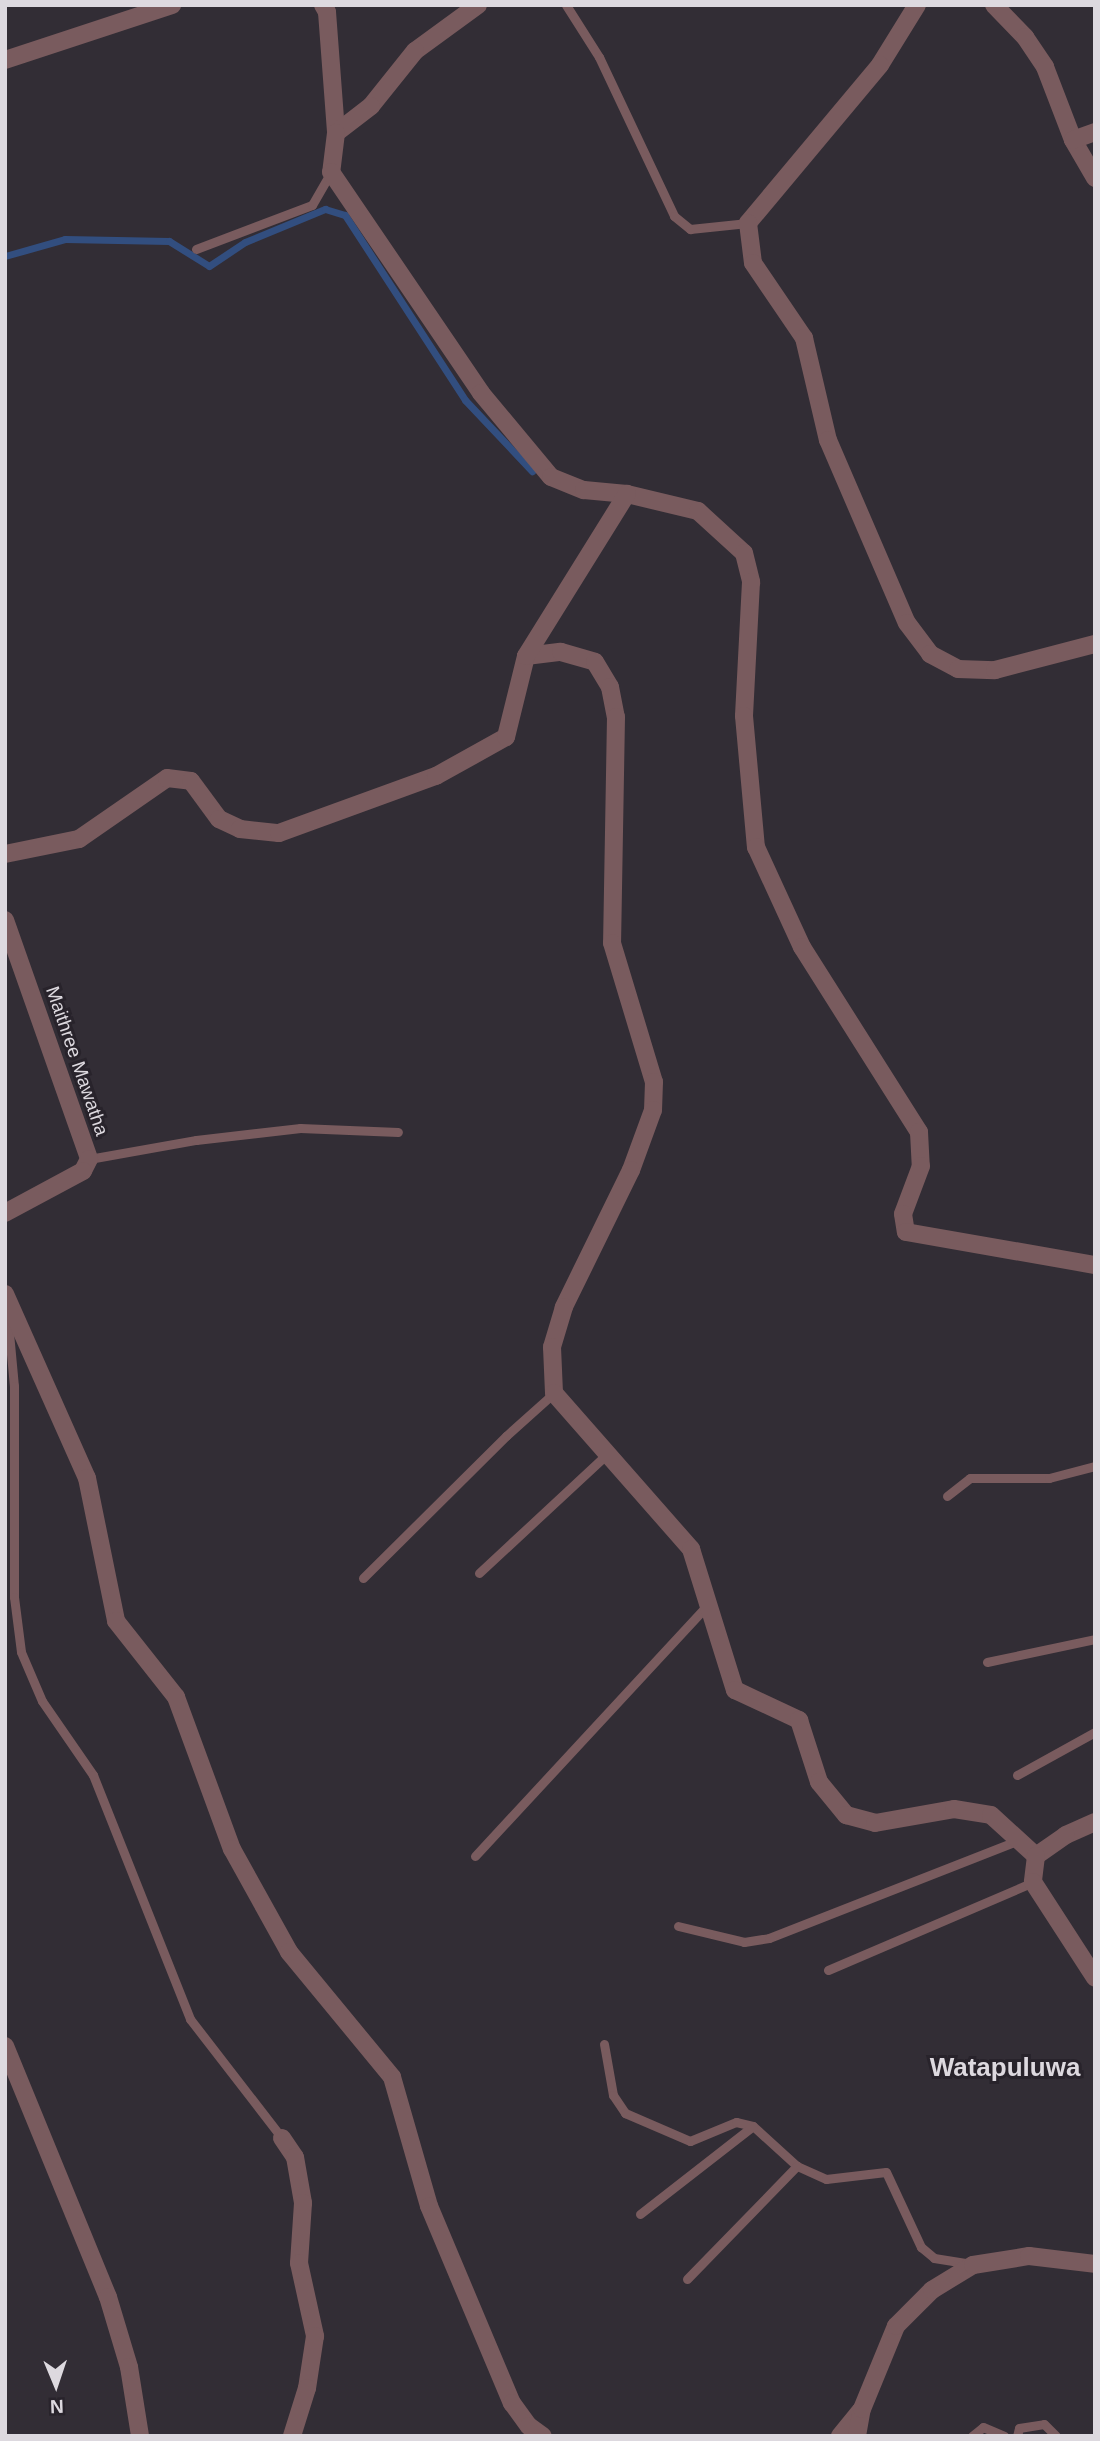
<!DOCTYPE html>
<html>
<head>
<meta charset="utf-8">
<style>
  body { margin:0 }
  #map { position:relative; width:1100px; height:2441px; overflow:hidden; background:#322d35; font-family:Helvetica,sans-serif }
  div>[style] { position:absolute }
  .stream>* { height:7px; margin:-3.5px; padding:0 3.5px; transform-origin:3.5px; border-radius:3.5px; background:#324e7f }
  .lane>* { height:9px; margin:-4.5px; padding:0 4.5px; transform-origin:4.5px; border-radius:4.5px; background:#795b5e }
  .street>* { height:18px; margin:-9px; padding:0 9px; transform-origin:9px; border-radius:9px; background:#795b5e }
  span { translate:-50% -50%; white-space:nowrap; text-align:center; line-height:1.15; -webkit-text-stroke:6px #28232b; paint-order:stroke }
  .street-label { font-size:19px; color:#ddd9df }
  .district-label { font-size:26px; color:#ddd9df; font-weight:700 }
  .frame { position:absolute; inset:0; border:7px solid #ddd9df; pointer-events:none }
  .north { position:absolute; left:21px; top:2350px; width:70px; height:70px; -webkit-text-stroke:5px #28232b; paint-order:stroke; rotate:178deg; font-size:19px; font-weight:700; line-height:28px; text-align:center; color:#ddd9df }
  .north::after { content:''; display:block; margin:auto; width:24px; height:32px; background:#ddd9df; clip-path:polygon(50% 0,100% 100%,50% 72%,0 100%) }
</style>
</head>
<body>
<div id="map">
  <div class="stream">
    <div style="left:5px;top:256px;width:62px;rotate:-15.8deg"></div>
    <div style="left:65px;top:239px;width:104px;rotate:1.1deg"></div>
    <div style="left:169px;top:241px;width:47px;rotate:32deg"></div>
    <div style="left:209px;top:266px;width:43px;rotate:-33.7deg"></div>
    <div style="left:245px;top:242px;width:87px;rotate:-22.4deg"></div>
    <div style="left:325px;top:209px;width:21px;rotate:17deg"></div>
    <div style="left:345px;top:215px;width:221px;rotate:57deg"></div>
    <div style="left:465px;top:400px;width:98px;rotate:46.7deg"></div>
  </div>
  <div class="lane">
    <div style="left:566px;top:5px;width:62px;rotate:57.6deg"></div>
    <div style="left:599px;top:57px;width:176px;rotate:64.7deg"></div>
    <div style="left:674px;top:216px;width:21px;rotate:39deg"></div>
    <div style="left:690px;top:229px;width:58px;rotate:-5.9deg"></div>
    <div style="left:196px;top:249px;width:124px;rotate:-20.8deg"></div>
    <div style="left:312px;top:205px;width:38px;rotate:-60deg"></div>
    <div style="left:89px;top:1159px;width:109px;rotate:-10.1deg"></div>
    <div style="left:196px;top:1140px;width:105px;rotate:-6.6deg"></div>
    <div style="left:300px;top:1128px;width:98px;rotate:2.3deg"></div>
    <div style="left:7px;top:1311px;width:75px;rotate:84.7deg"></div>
    <div style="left:14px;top:1386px;width:211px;rotate:90deg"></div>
    <div style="left:14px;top:1597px;width:55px;rotate:82.7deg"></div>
    <div style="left:21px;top:1652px;width:53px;rotate:66.8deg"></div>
    <div style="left:42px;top:1701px;width:90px;rotate:55.4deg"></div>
    <div style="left:93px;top:1775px;width:263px;rotate:68.3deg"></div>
    <div style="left:190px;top:2019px;width:150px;rotate:52.3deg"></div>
    <div style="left:947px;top:1496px;width:29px;rotate:-38deg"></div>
    <div style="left:970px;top:1478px;width:79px"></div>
    <div style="left:1049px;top:1478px;width:48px;rotate:-14.6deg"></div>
    <div style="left:479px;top:1573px;width:175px;rotate:-42.9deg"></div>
    <div style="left:363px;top:1578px;width:202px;rotate:-44.8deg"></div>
    <div style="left:506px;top:1436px;width:64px;rotate:-41.9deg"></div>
    <div style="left:987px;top:1662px;width:110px;rotate:-12deg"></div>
    <div style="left:1017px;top:1775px;width:89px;rotate:-28.9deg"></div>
    <div style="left:475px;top:1856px;width:343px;rotate:-47.2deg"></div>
    <div style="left:678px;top:1926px;width:68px;rotate:13.6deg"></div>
    <div style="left:744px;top:1942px;width:25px;rotate:-9deg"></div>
    <div style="left:769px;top:1938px;width:269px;rotate:-21.4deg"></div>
    <div style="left:828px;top:1970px;width:223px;rotate:-23.2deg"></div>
    <div style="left:604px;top:2044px;width:52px;rotate:80deg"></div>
    <div style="left:613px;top:2095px;width:22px;rotate:56deg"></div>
    <div style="left:625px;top:2113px;width:71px;rotate:23.3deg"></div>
    <div style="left:690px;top:2141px;width:50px;rotate:-22.4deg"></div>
    <div style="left:736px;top:2122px;width:17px;rotate:13deg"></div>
    <div style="left:753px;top:2126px;width:59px;rotate:42.3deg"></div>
    <div style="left:797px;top:2166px;width:32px;rotate:24deg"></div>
    <div style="left:826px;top:2179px;width:60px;rotate:-6.7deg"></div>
    <div style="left:886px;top:2172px;width:83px;rotate:65deg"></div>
    <div style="left:921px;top:2247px;width:17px;rotate:40deg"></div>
    <div style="left:934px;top:2258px;width:38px;rotate:9deg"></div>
    <div style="left:640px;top:2214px;width:143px;rotate:-37.9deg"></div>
    <div style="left:687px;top:2279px;width:158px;rotate:-45.8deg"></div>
    <div style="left:972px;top:2436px;width:14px;rotate:-39deg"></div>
    <div style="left:983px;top:2427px;width:23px;rotate:23deg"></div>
    <div style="left:1017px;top:2436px;width:8px;rotate:-76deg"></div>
    <div style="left:1019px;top:2428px;width:25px;rotate:-9deg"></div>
    <div style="left:1044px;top:2424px;width:17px;rotate:45deg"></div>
  </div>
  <div class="street">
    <div style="left:323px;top:5px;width:8px;rotate:60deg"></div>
    <div style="left:327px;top:12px;width:121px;rotate:85.7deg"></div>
    <div style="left:478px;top:5px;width:78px;rotate:143.9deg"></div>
    <div style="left:415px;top:51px;width:70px;rotate:128.7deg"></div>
    <div style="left:371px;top:106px;width:44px;rotate:142.4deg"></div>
    <div style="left:336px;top:133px;width:39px;rotate:97deg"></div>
    <div style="left:331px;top:172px;width:267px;rotate:55.8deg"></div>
    <div style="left:481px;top:393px;width:109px;rotate:50.2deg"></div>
    <div style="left:551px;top:477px;width:35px;rotate:22deg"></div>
    <div style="left:584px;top:490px;width:43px;rotate:5.3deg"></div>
    <div style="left:627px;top:494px;width:73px;rotate:13.5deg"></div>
    <div style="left:698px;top:511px;width:62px;rotate:42.4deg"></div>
    <div style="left:744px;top:553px;width:30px;rotate:76deg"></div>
    <div style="left:751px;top:582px;width:134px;rotate:93deg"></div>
    <div style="left:744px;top:716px;width:132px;rotate:84.8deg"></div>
    <div style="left:756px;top:847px;width:110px;rotate:65.3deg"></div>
    <div style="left:802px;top:947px;width:219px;rotate:57.7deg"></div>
    <div style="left:919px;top:1132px;width:34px;rotate:87deg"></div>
    <div style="left:921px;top:1166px;width:51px;rotate:110.6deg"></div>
    <div style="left:903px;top:1214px;width:18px;rotate:81deg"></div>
    <div style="left:906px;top:1232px;width:192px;rotate:9.9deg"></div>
    <div style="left:917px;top:5px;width:70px;rotate:121.7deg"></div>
    <div style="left:880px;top:65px;width:206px;rotate:129.9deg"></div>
    <div style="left:748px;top:223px;width:40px;rotate:82.9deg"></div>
    <div style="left:753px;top:263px;width:91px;rotate:55.8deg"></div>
    <div style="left:804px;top:338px;width:105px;rotate:76.8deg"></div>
    <div style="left:828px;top:440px;width:199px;rotate:66.7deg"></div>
    <div style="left:907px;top:623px;width:39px;rotate:53deg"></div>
    <div style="left:930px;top:654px;width:32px;rotate:28deg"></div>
    <div style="left:958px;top:669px;width:37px;rotate:2deg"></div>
    <div style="left:995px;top:670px;width:103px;rotate:-14.6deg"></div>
    <div style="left:994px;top:5px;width:45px;rotate:45.9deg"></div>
    <div style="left:1025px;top:37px;width:36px;rotate:56deg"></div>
    <div style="left:1045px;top:67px;width:78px;rotate:69deg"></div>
    <div style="left:1073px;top:140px;width:44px;rotate:59.9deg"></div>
    <div style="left:5px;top:60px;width:176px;rotate:-18.2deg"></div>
    <div style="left:1073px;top:140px;width:23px;rotate:-20deg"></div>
    <div style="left:526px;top:656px;width:35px;rotate:-7deg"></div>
    <div style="left:561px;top:652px;width:35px;rotate:16deg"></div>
    <div style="left:595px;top:662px;width:29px;rotate:59deg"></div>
    <div style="left:610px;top:687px;width:31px;rotate:79deg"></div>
    <div style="left:616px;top:717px;width:226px;rotate:91deg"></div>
    <div style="left:612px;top:943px;width:145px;rotate:73.2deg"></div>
    <div style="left:654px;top:1082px;width:28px;rotate:92deg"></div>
    <div style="left:653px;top:1110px;width:64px;rotate:110.1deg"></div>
    <div style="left:631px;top:1170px;width:153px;rotate:116.1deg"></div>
    <div style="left:564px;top:1307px;width:42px;rotate:106.7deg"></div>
    <div style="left:552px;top:1347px;width:46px;rotate:87.5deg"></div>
    <div style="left:554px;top:1393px;width:208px;rotate:48.7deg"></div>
    <div style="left:691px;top:1549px;width:148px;rotate:72.7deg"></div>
    <div style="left:735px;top:1690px;width:71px;rotate:25.1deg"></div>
    <div style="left:799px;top:1720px;width:65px;rotate:72.1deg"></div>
    <div style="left:819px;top:1782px;width:43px;rotate:50.7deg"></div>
    <div style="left:846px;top:1815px;width:30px;rotate:15deg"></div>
    <div style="left:875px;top:1823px;width:80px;rotate:-10deg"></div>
    <div style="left:954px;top:1809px;width:37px;rotate:9deg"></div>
    <div style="left:991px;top:1815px;width:61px;rotate:42.3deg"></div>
    <div style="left:5px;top:854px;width:76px;rotate:-11.5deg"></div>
    <div style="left:79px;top:839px;width:107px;rotate:-34.7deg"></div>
    <div style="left:167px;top:778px;width:24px;rotate:7deg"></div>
    <div style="left:191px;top:781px;width:47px;rotate:53.6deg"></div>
    <div style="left:219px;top:819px;width:23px;rotate:25deg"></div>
    <div style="left:240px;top:829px;width:39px;rotate:6deg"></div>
    <div style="left:279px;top:833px;width:167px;rotate:-20deg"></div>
    <div style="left:436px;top:776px;width:80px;rotate:-29.1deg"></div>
    <div style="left:506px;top:737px;width:83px;rotate:-76.1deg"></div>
    <div style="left:526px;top:656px;width:191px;rotate:-58.1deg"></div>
    <div style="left:5px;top:920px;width:253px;rotate:70.6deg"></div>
    <div style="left:89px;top:1159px;width:13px;rotate:117deg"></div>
    <div style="left:83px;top:1171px;width:89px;rotate:151.7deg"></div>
    <div style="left:5px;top:1294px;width:201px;rotate:66deg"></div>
    <div style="left:87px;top:1478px;width:146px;rotate:78.5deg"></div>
    <div style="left:116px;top:1621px;width:97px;rotate:51.7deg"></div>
    <div style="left:176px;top:1697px;width:162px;rotate:69.8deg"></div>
    <div style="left:232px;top:1849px;width:118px;rotate:61deg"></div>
    <div style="left:289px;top:1952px;width:162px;rotate:50.5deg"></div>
    <div style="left:392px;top:2077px;width:134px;rotate:74deg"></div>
    <div style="left:429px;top:2206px;width:214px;rotate:67.2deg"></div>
    <div style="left:512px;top:2403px;width:29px;rotate:54deg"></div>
    <div style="left:529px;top:2426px;width:17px;rotate:36deg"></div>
    <div style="left:1095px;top:1822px;width:32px;rotate:156deg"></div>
    <div style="left:1066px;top:1835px;width:37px;rotate:145deg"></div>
    <div style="left:1036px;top:1856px;width:26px;rotate:97deg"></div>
    <div style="left:1033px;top:1882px;width:114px;rotate:57.1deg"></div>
    <div style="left:5px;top:2046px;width:271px;rotate:67.7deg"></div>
    <div style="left:108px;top:2297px;width:73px;rotate:73.3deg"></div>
    <div style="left:129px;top:2367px;width:70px;rotate:80.9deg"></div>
    <div style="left:282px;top:2138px;width:23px;rotate:56deg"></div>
    <div style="left:295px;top:2157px;width:47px;rotate:80.1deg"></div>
    <div style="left:303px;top:2203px;width:60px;rotate:93.8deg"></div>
    <div style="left:299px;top:2263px;width:75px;rotate:77.6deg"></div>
    <div style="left:315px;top:2336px;width:53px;rotate:98.7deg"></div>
    <div style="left:307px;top:2388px;width:50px;rotate:107.4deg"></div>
    <div style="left:840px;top:2436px;width:32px;rotate:-51deg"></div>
    <div style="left:857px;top:2436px;width:27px;rotate:-80deg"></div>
    <div style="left:862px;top:2409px;width:90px;rotate:-67.7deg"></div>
    <div style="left:896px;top:2326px;width:51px;rotate:-45deg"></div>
    <div style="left:932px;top:2290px;width:48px;rotate:-31.4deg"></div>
    <div style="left:973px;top:2265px;width:57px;rotate:-9.1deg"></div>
    <div style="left:1029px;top:2256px;width:66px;rotate:6.9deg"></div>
  </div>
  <div class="street-label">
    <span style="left:77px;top:1061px;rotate:71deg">Maithree Mawatha</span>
  </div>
  <div class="district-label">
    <span style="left:1005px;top:2068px">Watapuluwa</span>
  </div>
  <div class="frame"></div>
  <div class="north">N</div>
</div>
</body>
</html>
